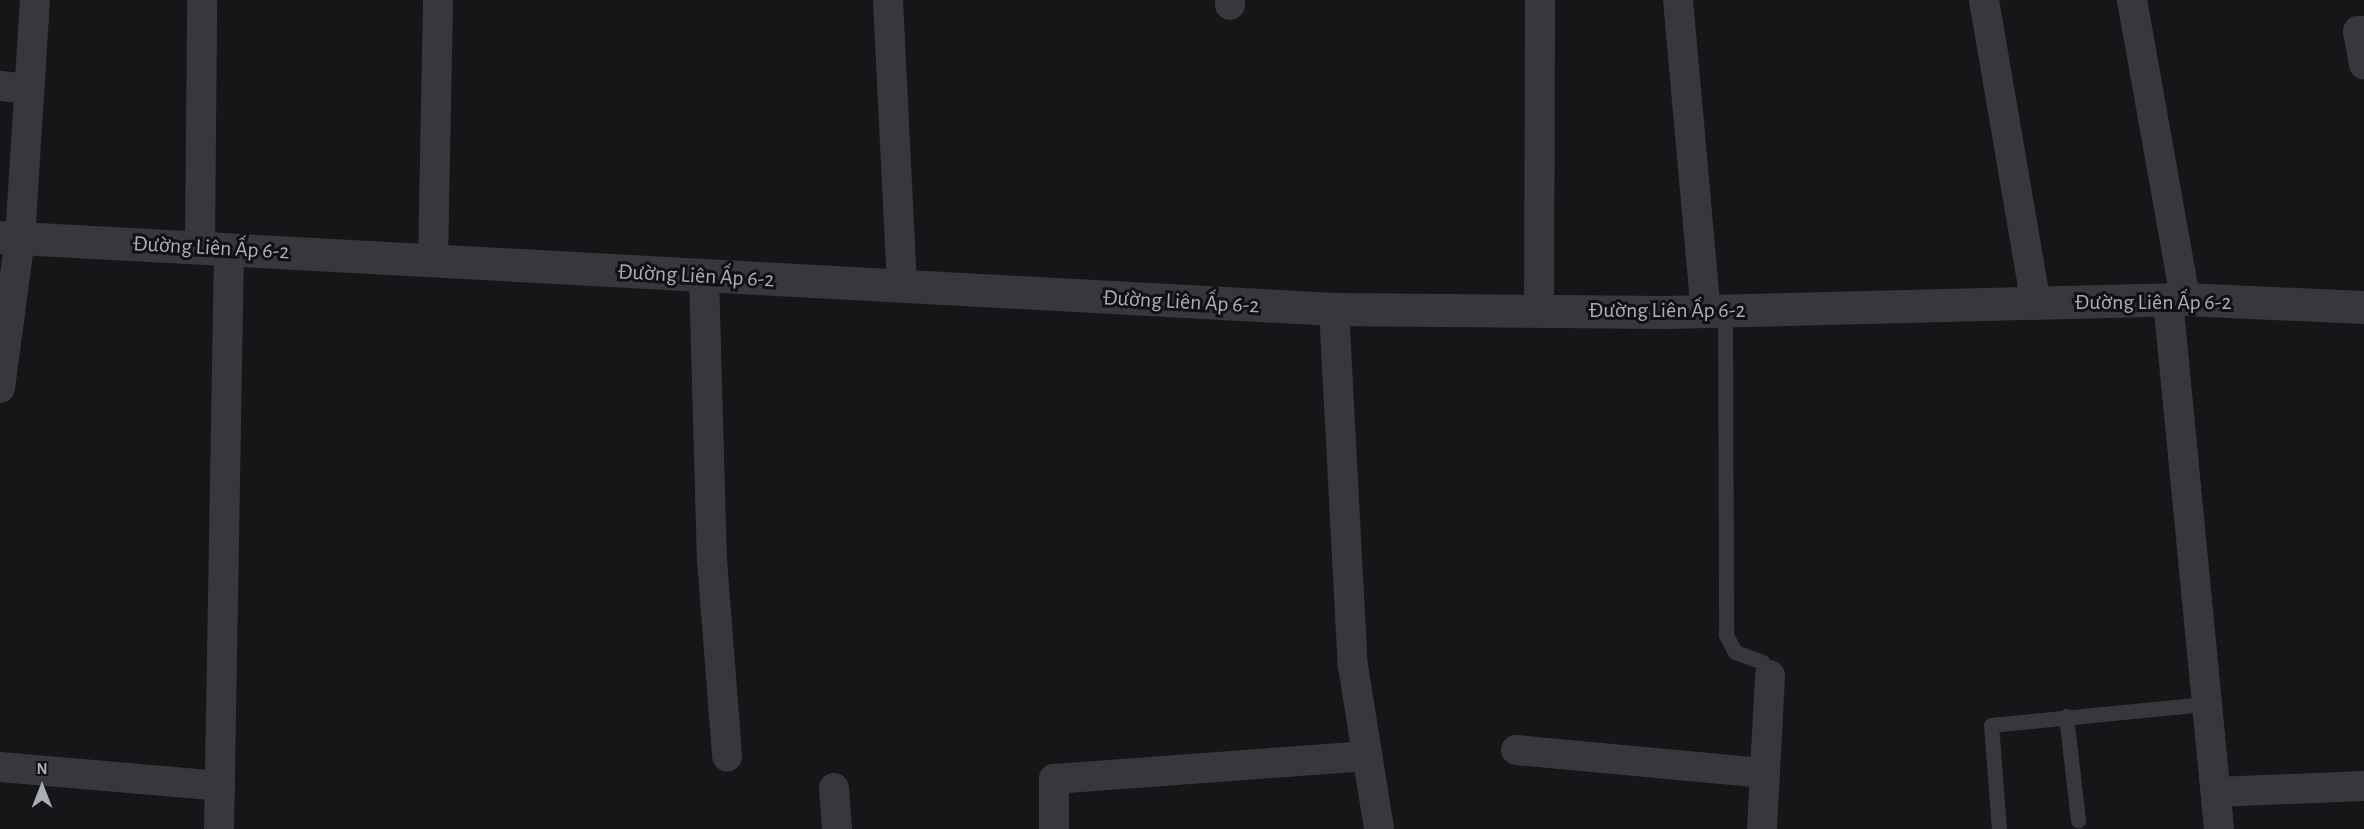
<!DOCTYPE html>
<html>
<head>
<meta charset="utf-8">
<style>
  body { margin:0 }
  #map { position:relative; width:2364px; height:829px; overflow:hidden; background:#161618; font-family:"Alegreya Sans",sans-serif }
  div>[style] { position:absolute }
  .service>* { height:15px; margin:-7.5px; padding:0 7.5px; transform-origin:7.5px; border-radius:7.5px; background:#37383d }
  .minor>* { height:30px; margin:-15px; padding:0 15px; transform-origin:15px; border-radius:15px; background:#37383d }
  .tertiary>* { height:33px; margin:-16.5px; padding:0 16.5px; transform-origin:16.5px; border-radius:16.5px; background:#37383d }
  span { translate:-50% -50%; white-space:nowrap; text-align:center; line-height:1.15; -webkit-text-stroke:6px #111113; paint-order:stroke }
  .street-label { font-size:22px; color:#a9aeb7 }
  .north { position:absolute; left:12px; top:757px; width:60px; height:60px; -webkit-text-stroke:4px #111113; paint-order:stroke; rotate:0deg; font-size:16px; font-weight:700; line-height:24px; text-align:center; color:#a9aeb7 }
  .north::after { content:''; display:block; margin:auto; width:21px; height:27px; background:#a9aeb7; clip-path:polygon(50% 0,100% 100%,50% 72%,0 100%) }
</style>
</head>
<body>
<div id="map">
  <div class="service">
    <div style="left:1725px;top:311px;width:324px;rotate:89.8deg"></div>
    <div style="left:1726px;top:635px;width:19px;rotate:62deg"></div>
    <div style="left:1735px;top:652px;width:29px;rotate:20deg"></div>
    <div style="left:1762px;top:662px;width:15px;rotate:58deg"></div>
    <div style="left:2066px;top:716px;width:105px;rotate:83.4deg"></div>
    <div style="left:1999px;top:829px;width:104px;rotate:-94.4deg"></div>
    <div style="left:1991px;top:725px;width:215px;rotate:-5.6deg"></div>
  </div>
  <div class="minor">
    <div style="left:888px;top:0;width:287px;rotate:87.2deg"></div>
    <div style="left:1230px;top:0;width:5px;rotate:90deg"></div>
    <div style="left:1678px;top:0;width:312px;rotate:84.9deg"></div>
    <div style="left:1984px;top:0;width:308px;rotate:80.3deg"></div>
    <div style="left:2132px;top:0;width:304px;rotate:79.9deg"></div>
    <div style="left:2364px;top:31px;width:6px;rotate:180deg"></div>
    <div style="left:2358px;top:31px;width:34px;rotate:80deg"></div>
    <div style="left:0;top:86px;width:29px;rotate:6deg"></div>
    <div style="left:200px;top:248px;width:248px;rotate:-89.5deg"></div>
    <div style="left:433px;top:261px;width:261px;rotate:-88.9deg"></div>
    <div style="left:704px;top:276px;width:284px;rotate:88.4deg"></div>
    <div style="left:712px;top:560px;width:197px;rotate:85.6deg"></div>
    <div style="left:2168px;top:300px;width:531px;rotate:84.49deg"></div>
    <div style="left:1334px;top:309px;width:358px;rotate:87deg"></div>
    <div style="left:1353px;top:666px;width:165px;rotate:80.9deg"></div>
    <div style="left:1539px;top:311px;width:311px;rotate:-89.8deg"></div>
    <div style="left:0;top:388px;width:151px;rotate:-82.4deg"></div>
    <div style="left:20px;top:238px;width:238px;rotate:-86.4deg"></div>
    <div style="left:1516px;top:750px;width:250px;rotate:5.3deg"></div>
    <div style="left:0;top:767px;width:221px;rotate:4.9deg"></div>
    <div style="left:834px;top:788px;width:41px;rotate:85.8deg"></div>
    <div style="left:2216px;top:792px;width:148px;rotate:-2.3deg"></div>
    <div style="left:219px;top:829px;width:579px;rotate:-89.01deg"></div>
    <div style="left:1054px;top:829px;width:50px;rotate:-90deg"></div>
    <div style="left:1054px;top:779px;width:314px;rotate:-4.2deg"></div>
    <div style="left:1762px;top:829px;width:154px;rotate:-87deg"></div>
  </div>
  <div class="tertiary">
    <div style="left:0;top:237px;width:1336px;rotate:3.09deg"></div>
    <div style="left:1334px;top:309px;width:332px;rotate:0.5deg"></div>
    <div style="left:1666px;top:312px;width:519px;rotate:-1.43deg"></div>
    <div style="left:2185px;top:299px;width:179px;rotate:2.6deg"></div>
  </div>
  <div class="street-label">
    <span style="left:211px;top:248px;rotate:3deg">Đường Liên Ấp 6-2</span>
    <span style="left:696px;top:276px;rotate:3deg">Đường Liên Ấp 6-2</span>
    <span style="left:1181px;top:302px;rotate:3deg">Đường Liên Ấp 6-2</span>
    <span style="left:2153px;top:303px">Đường Liên Ấp 6-2</span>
    <span style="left:1667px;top:311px">Đường Liên Ấp 6-2</span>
  </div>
  <div class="north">N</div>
</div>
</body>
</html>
